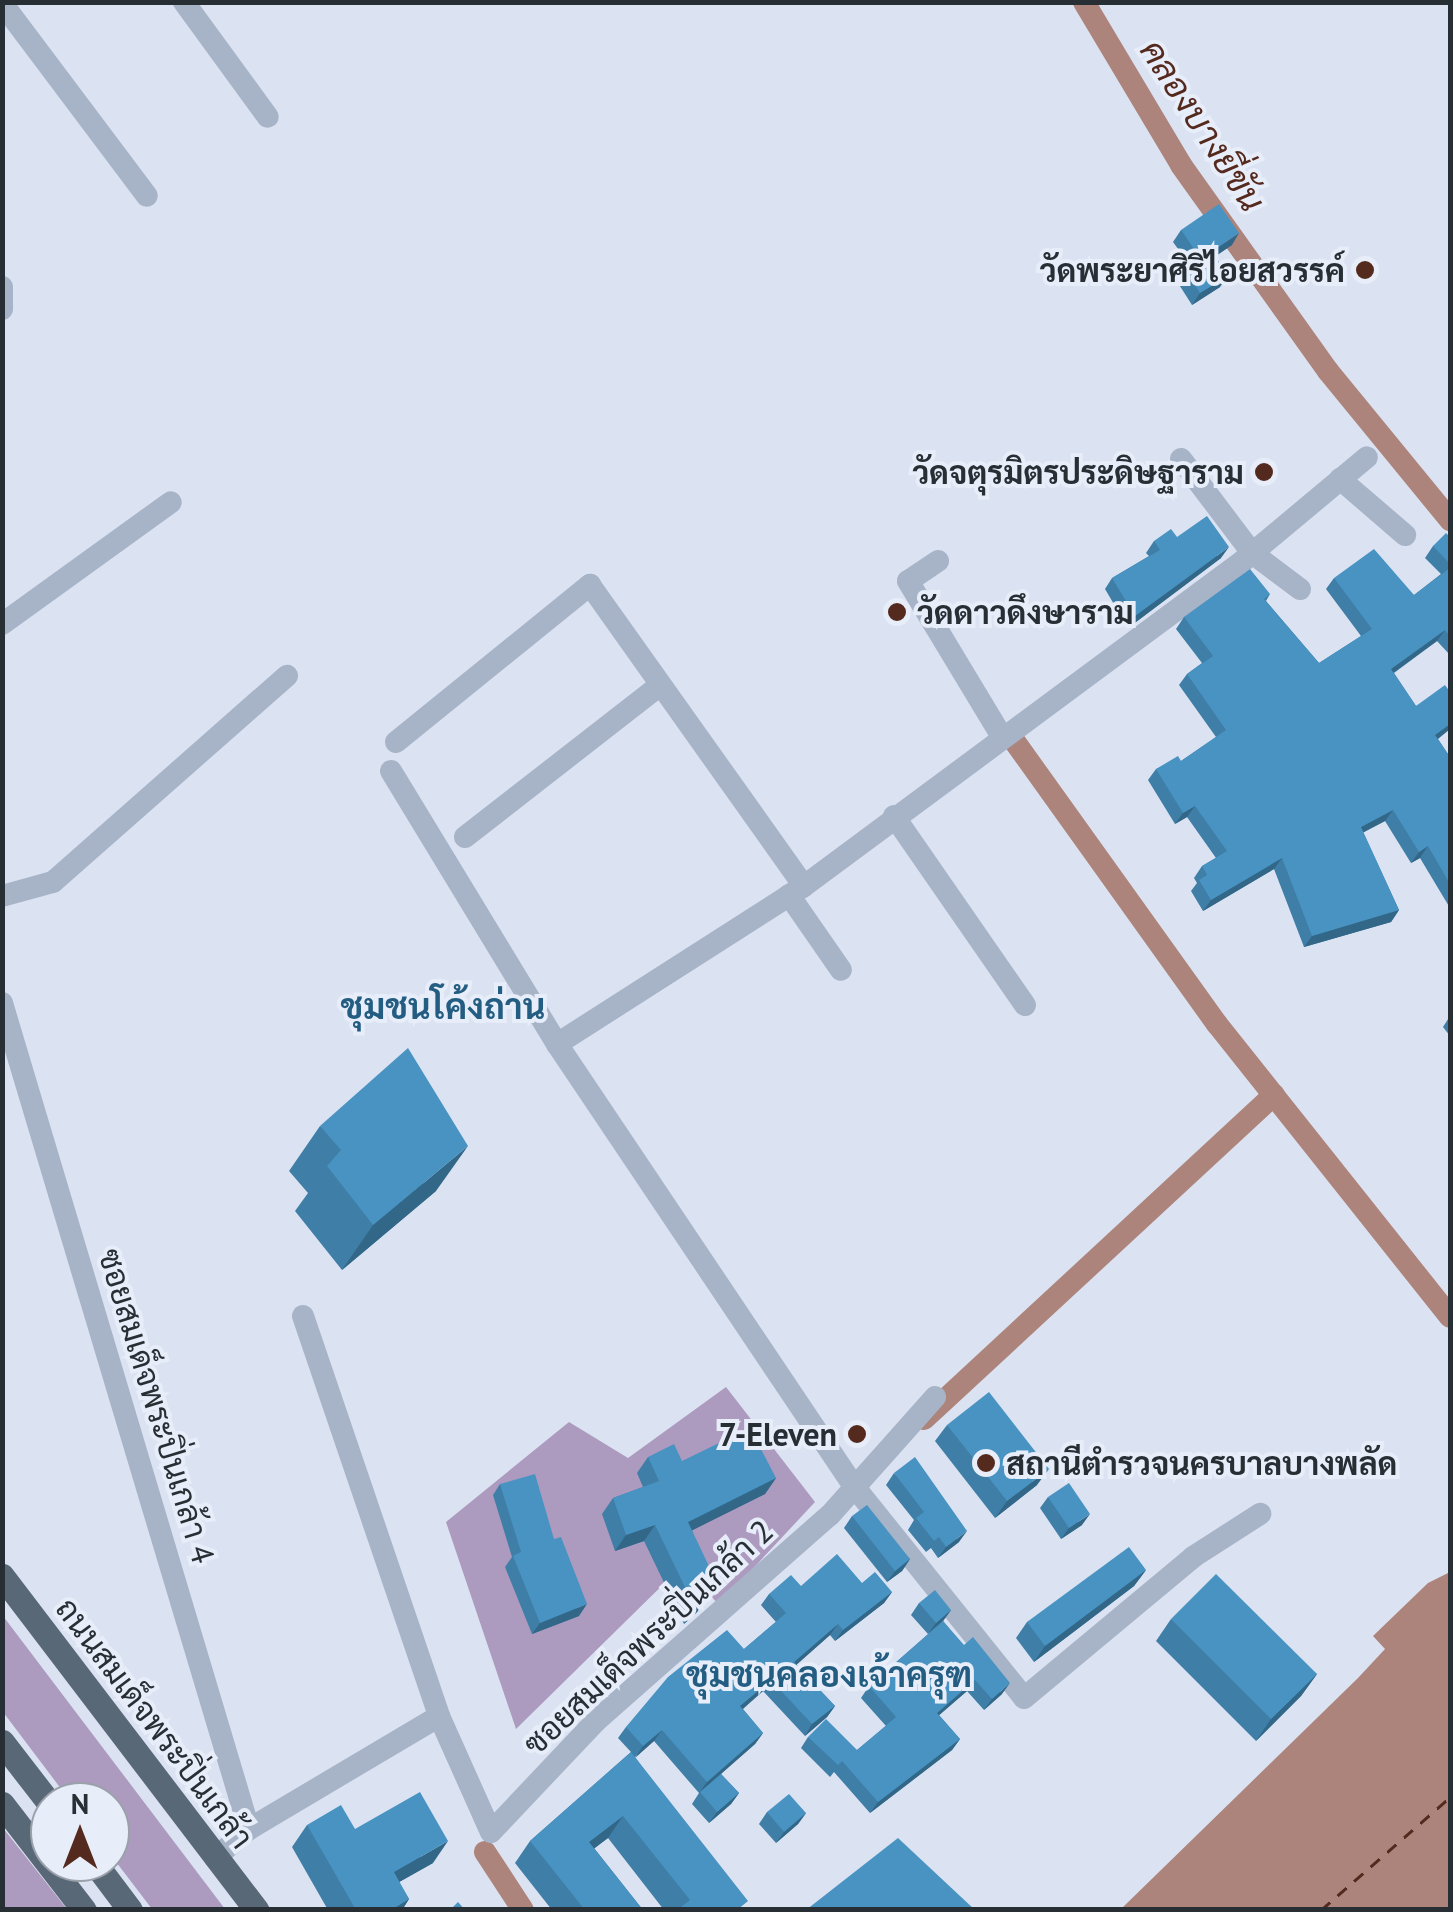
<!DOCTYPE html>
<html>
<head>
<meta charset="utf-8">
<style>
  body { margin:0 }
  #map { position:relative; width:1453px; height:1912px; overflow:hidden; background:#dbe2f1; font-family:"PT Sans",Sarabun,sans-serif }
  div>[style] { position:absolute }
  .green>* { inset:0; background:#ad9bbf }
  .water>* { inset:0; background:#ad847b }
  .canal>* { height:22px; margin:-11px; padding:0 11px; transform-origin:11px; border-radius:11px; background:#ad847b }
  .ferry>* { height:2.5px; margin-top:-1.25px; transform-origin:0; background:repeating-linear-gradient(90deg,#552a1e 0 12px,transparent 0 22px) }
  .minor>* { height:22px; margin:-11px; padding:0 11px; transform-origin:11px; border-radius:11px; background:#a7b4c8 }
  .major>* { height:25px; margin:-12.5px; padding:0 12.5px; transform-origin:12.5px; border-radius:12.5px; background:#596877 }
  .wall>* { inset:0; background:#3e7ea7 }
  .shaded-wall>* { inset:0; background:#326788 }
  .building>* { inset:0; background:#4893c2 }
  .dots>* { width:28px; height:28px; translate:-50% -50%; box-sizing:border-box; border:5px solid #e7edf9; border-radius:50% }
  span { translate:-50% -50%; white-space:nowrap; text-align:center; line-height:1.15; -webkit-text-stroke:8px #e7edf9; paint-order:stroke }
  .poi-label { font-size:32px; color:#272f35; font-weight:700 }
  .right { translate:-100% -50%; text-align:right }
  .left { translate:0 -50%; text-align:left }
  .street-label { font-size:32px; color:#272f35 }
  .water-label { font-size:35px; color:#552a1e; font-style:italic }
  .neighbourhood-label { font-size:35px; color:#235d81; font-weight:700 }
  .frame { position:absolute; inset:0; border:5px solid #272f35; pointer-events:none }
  .north { position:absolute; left:30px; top:1782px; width:100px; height:100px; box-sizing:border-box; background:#e7edf9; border:2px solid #9aa1ab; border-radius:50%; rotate:0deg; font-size:28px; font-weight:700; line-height:40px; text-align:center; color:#272f35 }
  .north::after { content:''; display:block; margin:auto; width:35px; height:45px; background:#552a1e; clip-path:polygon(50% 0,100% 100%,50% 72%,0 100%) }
</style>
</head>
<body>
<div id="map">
  <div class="green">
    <div style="clip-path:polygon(726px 1387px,815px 1502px,719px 1605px,683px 1565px,516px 1729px,446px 1522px,569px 1422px,628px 1458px)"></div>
    <div style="clip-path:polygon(2px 1616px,3px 1616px,225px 1909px,152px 1909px,110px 1854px,110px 1802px,71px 1802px,3px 1712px)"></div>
    <div style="clip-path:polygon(3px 1828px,63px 1904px,67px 1909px,4px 1909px)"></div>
  </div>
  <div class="water">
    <div style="clip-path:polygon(1450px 1572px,1450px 1909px,1121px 1909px,1358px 1678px,1385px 1649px,1373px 1636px,1428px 1583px)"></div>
  </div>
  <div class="canal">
    <div style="left:1084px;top:2px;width:190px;rotate:59.2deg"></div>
    <div style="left:1181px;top:165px;width:253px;rotate:54.5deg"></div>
    <div style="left:1328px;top:371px;width:193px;rotate:50.7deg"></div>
    <div style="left:1015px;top:742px;width:347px;rotate:54.4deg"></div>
    <div style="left:1217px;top:1024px;width:374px;rotate:51.5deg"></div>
    <div style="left:924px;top:1419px;width:477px;rotate:-42.8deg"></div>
    <div style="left:485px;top:1852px;width:69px;rotate:56.8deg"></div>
  </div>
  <div class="ferry">
    <div style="left:1321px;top:1910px;width:171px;rotate:-41.2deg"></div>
  </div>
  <div class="minor">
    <div style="left:184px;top:2px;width:142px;rotate:53.9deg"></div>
    <div style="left:2px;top:3px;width:241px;rotate:53.1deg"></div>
    <div style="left:2px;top:287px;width:22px;rotate:90deg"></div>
    <div style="left:1181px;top:459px;width:118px;rotate:52.9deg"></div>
    <div style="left:1252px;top:553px;width:60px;rotate:36.9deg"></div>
    <div style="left:1340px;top:479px;width:86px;rotate:40.7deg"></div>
    <div style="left:938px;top:561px;width:36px;rotate:146deg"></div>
    <div style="left:908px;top:581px;width:180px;rotate:58.9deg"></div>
    <div style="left:2px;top:624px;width:208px;rotate:-35.8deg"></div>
    <div style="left:396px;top:742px;width:250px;rotate:-39deg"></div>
    <div style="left:590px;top:585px;width:369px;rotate:54.6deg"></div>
    <div style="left:391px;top:771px;width:320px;rotate:58.7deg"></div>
    <div style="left:557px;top:1044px;width:531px;rotate:56.13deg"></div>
    <div style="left:853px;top:1485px;width:273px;rotate:51.2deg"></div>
    <div style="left:1024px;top:1698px;width:220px;rotate:-39.8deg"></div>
    <div style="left:1193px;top:1557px;width:80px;rotate:-32.7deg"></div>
    <div style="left:894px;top:816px;width:230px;rotate:55.3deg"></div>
    <div style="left:465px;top:837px;width:246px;rotate:-37.9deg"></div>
    <div style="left:789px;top:895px;width:91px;rotate:55.3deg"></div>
    <div style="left:2px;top:896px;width:53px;rotate:-15.4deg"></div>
    <div style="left:53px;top:882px;width:312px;rotate:-41.4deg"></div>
    <div style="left:2px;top:1003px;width:862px;rotate:73.35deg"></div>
    <div style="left:557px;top:1044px;width:293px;rotate:-32.6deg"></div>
    <div style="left:804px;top:886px;width:548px;rotate:-36.54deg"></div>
    <div style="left:1244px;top:560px;width:160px;rotate:-39.9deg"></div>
    <div style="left:303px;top:1316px;width:422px;rotate:71.2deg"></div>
    <div style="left:439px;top:1716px;width:127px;rotate:65.9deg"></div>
    <div style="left:491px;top:1832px;width:153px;rotate:-46.6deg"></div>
    <div style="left:596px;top:1721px;width:312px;rotate:-41.4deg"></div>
    <div style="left:830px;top:1515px;width:158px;rotate:-48.3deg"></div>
    <div style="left:215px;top:1858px;width:45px;rotate:-40.5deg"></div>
    <div style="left:249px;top:1829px;width:221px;rotate:-30.7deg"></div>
  </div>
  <div class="major">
    <div style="left:2px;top:1576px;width:420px;rotate:52.7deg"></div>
    <div style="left:2px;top:1742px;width:78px;rotate:52.3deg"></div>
    <div style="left:2px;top:1804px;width:134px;rotate:52.3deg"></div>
    <div style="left:94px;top:1862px;width:60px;rotate:53.1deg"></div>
  </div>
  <div class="wall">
    <div style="clip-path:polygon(1181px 230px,1232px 245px,1215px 256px,1220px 287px,1192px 305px,1178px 283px,1186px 272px,1192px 268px,1173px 242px)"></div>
    <div style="clip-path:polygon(1177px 537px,1221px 558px,1128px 628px,1105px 589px,1112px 578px,1149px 556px,1146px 553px,1154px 541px)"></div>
    <div style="clip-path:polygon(1450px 537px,1450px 655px,1437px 641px,1394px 673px,1416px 706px,1450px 692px,1450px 729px,1438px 739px,1450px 757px,1450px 908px,1420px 858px,1411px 863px,1385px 821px,1363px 832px,1399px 910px,1391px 922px,1304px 947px,1274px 869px,1203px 911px,1191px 891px,1197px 883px,1194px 878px,1202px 866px,1216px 858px,1187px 817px,1175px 824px,1148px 780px,1156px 769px,1181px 761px,1216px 737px,1179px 685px,1187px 674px,1202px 663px,1176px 629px,1184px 617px,1270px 594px,1266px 601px,1319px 663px,1361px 636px,1326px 589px,1334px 578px,1414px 595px,1441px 574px,1425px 558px,1433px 546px)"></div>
    <div style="clip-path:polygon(1450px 1016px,1450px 1036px,1443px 1027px)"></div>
    <div style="clip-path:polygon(320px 1126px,436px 1191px,342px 1270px,295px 1211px,308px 1193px,289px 1171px)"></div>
    <div style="clip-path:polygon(947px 1425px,1037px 1485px,995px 1518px,935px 1441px)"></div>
    <div style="clip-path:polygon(648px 1457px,682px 1461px,776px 1478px,765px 1494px,692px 1530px,708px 1596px,697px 1612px,684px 1624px,644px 1541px,615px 1551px,602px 1514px,613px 1498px,643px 1487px,637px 1473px)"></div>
    <div style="clip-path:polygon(894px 1473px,959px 1542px,938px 1558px,931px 1548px,926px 1552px,908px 1530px,914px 1520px,886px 1485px)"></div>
    <div style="clip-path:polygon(500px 1484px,554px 1539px,579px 1616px,532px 1634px,505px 1567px,512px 1557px,493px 1495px)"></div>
    <div style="clip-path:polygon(1048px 1497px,1082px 1525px,1061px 1539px,1040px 1508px)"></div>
    <div style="clip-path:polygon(852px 1516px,910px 1559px,902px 1571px,887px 1582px,844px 1528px)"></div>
    <div style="clip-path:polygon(1146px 1570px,1134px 1586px,1034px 1662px,1016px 1638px,1027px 1622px)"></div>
    <div style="clip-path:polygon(862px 1583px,892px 1592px,884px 1603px,835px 1641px,830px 1635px,796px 1665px,835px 1706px,827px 1717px,805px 1736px,763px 1691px,743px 1709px,763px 1733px,755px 1744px,721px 1774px,739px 1793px,731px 1804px,709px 1823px,692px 1804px,699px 1793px,654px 1741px,635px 1757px,742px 1910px,664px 1910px,608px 1838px,594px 1848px,643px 1910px,552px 1910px,515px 1863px,530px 1841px,631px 1752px,618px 1738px,626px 1727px,744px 1649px,776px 1622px,761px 1605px,769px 1594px,801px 1586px)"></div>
    <div style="clip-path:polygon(919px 1603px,951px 1610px,943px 1621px,928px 1634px,911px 1615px)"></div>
    <div style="clip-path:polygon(1171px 1619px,1317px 1674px,1301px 1696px,1256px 1741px,1156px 1641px)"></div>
    <div style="clip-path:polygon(943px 1621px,1002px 1694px,984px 1710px,967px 1691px,939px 1715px,960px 1739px,952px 1750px,870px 1813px,834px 1772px,830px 1777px,801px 1748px,808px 1737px,857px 1750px,886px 1726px,861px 1698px,869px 1686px)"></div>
    <div style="clip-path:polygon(767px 1812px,806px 1813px,798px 1824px,776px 1843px,759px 1824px)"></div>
    <div style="clip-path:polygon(307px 1825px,355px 1829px,433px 1863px,399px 1882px,409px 1899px,402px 1910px,328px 1910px,292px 1847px)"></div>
  </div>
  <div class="shaded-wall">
    <div style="clip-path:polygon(1239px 233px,1232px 245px,1194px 271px,1201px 259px)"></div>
    <div style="clip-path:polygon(1228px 276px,1220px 287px,1192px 305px,1200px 293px)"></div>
    <div style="clip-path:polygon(1229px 547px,1221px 558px,1128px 628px,1135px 616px)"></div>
    <div style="clip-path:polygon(1445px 630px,1437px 641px,1383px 680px,1391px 669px)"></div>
    <div style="clip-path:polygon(1450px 724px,1450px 729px,1427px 747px,1435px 735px)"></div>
    <div style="clip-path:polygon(1195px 806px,1187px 817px,1175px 824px,1183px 813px)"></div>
    <div style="clip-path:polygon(1393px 810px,1385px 821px,1353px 838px,1361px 827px)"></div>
    <div style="clip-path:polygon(1428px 846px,1420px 858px,1411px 863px,1419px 852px)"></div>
    <div style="clip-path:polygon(1282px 858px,1274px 869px,1203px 911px,1211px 900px)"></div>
    <div style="clip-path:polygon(1399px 910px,1391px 922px,1304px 947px,1312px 936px)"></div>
    <div style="clip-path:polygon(468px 1146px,436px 1191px,342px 1270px,373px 1225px)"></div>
    <div style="clip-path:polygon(1049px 1469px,1037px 1485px,995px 1518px,1007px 1501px)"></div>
    <div style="clip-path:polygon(776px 1478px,765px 1494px,677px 1538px,688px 1522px)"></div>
    <div style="clip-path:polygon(1090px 1514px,1082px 1525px,1061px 1539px,1069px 1528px)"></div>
    <div style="clip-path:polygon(655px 1525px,644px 1541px,615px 1551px,626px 1535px)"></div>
    <div style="clip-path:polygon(967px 1531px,959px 1542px,938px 1558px,946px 1547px)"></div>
    <div style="clip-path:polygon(910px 1559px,902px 1571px,887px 1582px,895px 1571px)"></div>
    <div style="clip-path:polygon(1146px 1570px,1134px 1586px,1034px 1662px,1045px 1646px)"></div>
    <div style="clip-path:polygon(716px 1581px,705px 1597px,703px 1587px)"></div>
    <div style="clip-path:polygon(892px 1592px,884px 1603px,835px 1641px,843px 1630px)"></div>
    <div style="clip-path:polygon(708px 1596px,697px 1612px,684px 1624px,695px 1608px)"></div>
    <div style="clip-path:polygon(587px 1604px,579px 1616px,532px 1634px,540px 1623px)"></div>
    <div style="clip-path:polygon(951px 1610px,943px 1621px,928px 1634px,936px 1623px)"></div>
    <div style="clip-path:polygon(838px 1624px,830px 1635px,786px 1674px,794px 1662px)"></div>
    <div style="clip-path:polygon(1317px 1674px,1301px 1696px,1256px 1741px,1271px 1719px)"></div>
    <div style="clip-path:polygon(771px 1680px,763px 1691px,733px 1717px,740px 1706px)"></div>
    <div style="clip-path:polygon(975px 1680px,967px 1691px,929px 1724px,937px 1713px)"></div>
    <div style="clip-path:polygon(1010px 1683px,1002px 1694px,984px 1710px,992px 1699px)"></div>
    <div style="clip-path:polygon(835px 1706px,827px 1717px,805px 1736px,812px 1724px)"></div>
    <div style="clip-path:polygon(662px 1730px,654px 1741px,635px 1758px,643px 1746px)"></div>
    <div style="clip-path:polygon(763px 1733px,755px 1744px,699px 1793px,707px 1782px)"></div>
    <div style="clip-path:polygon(960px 1739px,952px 1750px,870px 1813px,878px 1802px)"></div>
    <div style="clip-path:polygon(739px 1793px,731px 1804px,709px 1823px,717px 1812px)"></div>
    <div style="clip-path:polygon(806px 1813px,798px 1824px,776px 1843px,784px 1832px)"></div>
    <div style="clip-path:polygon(623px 1816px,608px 1838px,574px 1864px,589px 1842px)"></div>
    <div style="clip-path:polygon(448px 1841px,433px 1863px,378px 1894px,394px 1872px)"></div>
    <div style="clip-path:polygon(409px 1899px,402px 1910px,391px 1910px)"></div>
  </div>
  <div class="building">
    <div style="clip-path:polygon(1219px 204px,1239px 233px,1201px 259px,1181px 230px)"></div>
    <div style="clip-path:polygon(1214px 254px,1228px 276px,1200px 293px,1186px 272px)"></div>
    <div style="clip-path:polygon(1207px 516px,1229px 547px,1135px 616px,1112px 578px,1160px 550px,1154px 541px,1171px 529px,1177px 537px)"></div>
    <div style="clip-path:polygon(1446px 533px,1450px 537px,1450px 564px,1433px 546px)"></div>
    <div style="clip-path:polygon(1374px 549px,1414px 595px,1450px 568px,1450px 636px,1445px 630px,1391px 669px,1416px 706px,1445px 685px,1450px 692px,1450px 724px,1435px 735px,1450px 757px,1450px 884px,1428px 846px,1419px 852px,1393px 810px,1361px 827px,1399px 910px,1312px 936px,1282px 858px,1211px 900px,1199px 880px,1207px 875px,1202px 866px,1227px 851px,1195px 806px,1183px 813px,1156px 769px,1178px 756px,1181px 761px,1226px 730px,1187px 674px,1213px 656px,1184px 617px,1250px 569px,1270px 594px,1264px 599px,1319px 663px,1372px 629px,1334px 578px)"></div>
    <div style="clip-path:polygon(408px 1048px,468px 1146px,373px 1225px,327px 1166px,341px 1150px,320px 1126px)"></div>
    <div style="clip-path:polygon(989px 1392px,1049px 1469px,1007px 1501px,947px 1425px)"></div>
    <div style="clip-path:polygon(750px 1428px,776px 1478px,688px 1522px,716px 1581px,703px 1587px,708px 1596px,695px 1608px,655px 1525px,626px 1535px,613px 1498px,659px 1481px,648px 1457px,674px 1444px,682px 1461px)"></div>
    <div style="clip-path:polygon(915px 1457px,967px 1531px,946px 1547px,939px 1537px,934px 1541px,916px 1518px,924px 1512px,894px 1473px)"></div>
    <div style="clip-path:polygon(535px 1474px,554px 1539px,561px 1537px,587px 1604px,540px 1623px,513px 1556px,521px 1552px,500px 1484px)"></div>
    <div style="clip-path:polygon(1069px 1483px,1090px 1514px,1069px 1528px,1048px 1497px)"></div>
    <div style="clip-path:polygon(867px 1505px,910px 1559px,895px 1571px,852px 1516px)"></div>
    <div style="clip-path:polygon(1129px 1547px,1146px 1570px,1045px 1646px,1027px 1622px)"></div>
    <div style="clip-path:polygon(837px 1554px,862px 1583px,875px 1572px,892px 1592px,843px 1630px,838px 1624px,794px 1662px,835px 1706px,812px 1724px,771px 1680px,740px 1706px,763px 1733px,707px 1782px,662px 1730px,643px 1746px,626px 1727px,668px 1677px,727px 1630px,744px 1649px,786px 1613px,769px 1594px,791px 1575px,801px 1586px)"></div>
    <div style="clip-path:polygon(1216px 1574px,1317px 1674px,1271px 1719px,1171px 1619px)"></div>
    <div style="clip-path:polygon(935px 1590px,951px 1610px,936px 1623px,919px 1603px)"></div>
    <div style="clip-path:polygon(943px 1621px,964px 1645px,973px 1637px,1010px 1683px,992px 1699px,975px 1680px,937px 1713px,960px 1739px,878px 1802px,842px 1761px,838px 1765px,808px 1737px,826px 1719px,857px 1750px,896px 1717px,869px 1686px)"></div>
    <div style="clip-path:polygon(631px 1752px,748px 1901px,737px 1910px,677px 1910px,690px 1900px,623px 1816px,589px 1842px,643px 1910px,585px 1910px,530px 1841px)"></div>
    <div style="clip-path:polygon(721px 1774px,739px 1793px,717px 1812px,700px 1792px)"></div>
    <div style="clip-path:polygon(420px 1792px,448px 1841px,394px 1872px,409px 1899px,391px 1910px,356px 1910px,307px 1825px,341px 1805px,355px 1829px)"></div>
    <div style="clip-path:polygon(789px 1794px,806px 1813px,784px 1832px,767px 1812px)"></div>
    <div style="clip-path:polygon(898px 1838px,975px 1910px,806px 1910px)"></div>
    <div style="clip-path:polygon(458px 1902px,465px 1910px,450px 1910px)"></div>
  </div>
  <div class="dots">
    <div style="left:1365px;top:270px;background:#552a1e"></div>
    <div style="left:1264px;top:472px;background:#552a1e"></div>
    <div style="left:897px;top:612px;background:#552a1e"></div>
    <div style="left:857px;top:1434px;background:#552a1e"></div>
    <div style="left:986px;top:1463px;background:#552a1e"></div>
  </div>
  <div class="poi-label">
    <span class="right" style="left:1345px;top:270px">วัดพระยาศิริไอยสวรรค์</span>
    <span class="right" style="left:1244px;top:472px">วัดจตุรมิตรประดิษฐาราม</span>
    <span class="left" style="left:917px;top:612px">วัดดาวดึงษาราม</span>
    <span class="right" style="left:837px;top:1434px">7-Eleven</span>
    <span class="left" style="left:1006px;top:1463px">สถานีตำรวจนครบาลบางพลัด</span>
  </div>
  <div class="street-label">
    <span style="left:157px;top:1406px;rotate:73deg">ซอยสมเด็จพระปิ่นเกล้า 4</span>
    <span style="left:648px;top:1637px;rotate:-43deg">ซอยสมเด็จพระปิ่นเกล้า 2</span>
    <span style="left:155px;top:1723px;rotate:53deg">ถนนสมเด็จพระปิ่นเกล้า</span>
  </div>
  <div class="water-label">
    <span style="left:1203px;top:125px;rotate:57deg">คลองบางยี่ขัน</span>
  </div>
  <div class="neighbourhood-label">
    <span style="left:443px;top:1006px">ชุมชนโค้งถ่าน</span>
    <span style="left:829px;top:1674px">ชุมชนคลองเจ้าครุฑ</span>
  </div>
  <div class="frame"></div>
  <div class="north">N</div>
</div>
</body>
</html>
